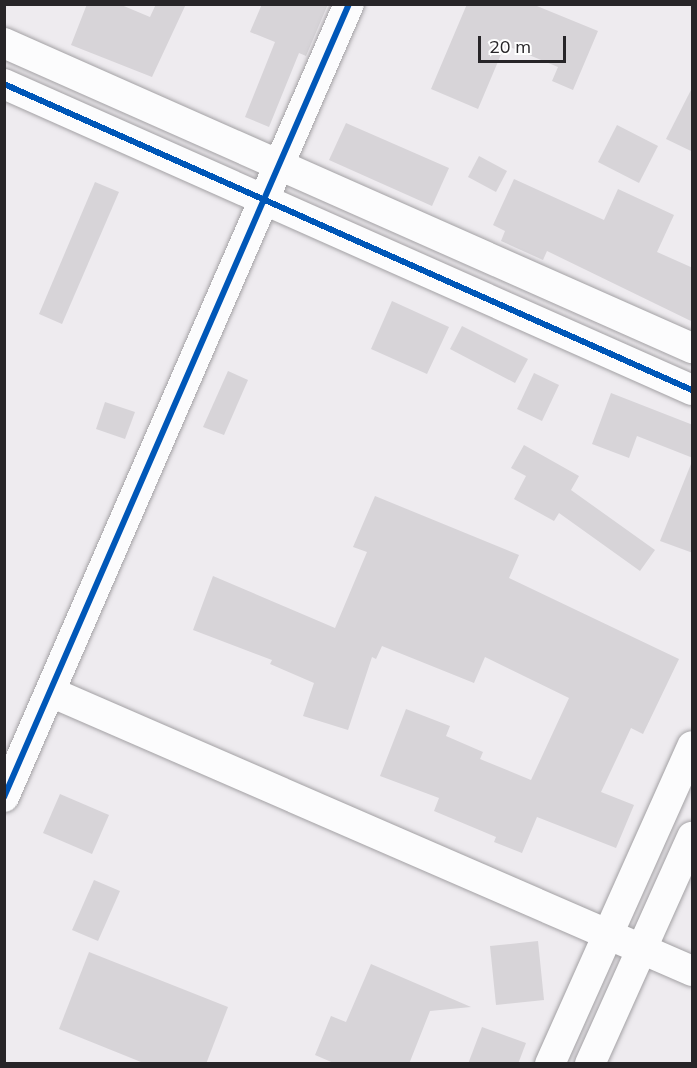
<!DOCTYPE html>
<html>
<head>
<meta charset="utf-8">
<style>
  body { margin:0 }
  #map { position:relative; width:697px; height:1068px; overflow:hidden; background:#eeebef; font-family:Mulish,sans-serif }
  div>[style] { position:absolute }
  .building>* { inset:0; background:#d7d4d8 }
  .roads { filter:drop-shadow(0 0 2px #a3a1a4) drop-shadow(0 0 2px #a3a1a4) }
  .minor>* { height:30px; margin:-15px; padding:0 15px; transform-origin:15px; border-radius:15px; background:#fcfcfd }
  .cycleway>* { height:6px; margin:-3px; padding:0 3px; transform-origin:3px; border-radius:3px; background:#0057b8 }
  span { translate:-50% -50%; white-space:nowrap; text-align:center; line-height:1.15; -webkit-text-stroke:6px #fff; paint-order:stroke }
  .frame { position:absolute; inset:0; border:6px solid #272528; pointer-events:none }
  .scale { position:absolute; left:478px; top:36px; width:88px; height:27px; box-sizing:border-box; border:3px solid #272528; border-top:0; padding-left:8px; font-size:18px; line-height:21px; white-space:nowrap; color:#272528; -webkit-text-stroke:4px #fff; paint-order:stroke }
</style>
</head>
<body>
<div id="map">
  <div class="building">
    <div style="clip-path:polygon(87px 4px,119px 4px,150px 17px,156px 4px,186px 4px,152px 77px,71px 45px)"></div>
    <div style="clip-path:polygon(262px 4px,328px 4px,306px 56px,299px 53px,269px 127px,245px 117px,275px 42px,250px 32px)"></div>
    <div style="clip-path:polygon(467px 4px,532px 4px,598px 31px,573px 90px,552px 81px,558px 67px,505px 45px,478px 109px,431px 89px)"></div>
    <div style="clip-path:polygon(693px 86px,693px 152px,666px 139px)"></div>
    <div style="clip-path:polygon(346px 123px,449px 168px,432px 206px,329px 160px)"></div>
    <div style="clip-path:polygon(617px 125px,658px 146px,639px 183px,598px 162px)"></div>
    <div style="clip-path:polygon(479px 156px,507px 171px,496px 192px,468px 177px)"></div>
    <div style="clip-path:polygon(514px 179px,604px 220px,618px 189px,674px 215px,657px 252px,693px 268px,693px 322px,547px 251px,543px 260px,501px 241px,505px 231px,493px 225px)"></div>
    <div style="clip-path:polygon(95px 182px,119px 192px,62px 324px,39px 314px)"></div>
    <div style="clip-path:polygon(392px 301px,449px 327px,427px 374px,371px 349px)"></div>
    <div style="clip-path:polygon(462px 326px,528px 359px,515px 383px,450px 349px)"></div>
    <div style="clip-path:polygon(228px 371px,248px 380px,224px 435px,203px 427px)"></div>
    <div style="clip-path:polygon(534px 373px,559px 385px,542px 421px,517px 409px)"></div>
    <div style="clip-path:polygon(611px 393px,693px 425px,693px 458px,637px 436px,629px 458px,592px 444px)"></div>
    <div style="clip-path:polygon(105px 402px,135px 412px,125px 439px,96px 429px)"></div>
    <div style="clip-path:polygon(524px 445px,579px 476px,571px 490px,655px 550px,640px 571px,559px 513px,554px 521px,514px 499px,526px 476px,511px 468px)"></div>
    <div style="clip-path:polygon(691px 464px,693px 464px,693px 553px,660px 541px)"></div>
    <div style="clip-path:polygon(375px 496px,519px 555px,509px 578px,679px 659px,643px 734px,631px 728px,601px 792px,634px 805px,616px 848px,537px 817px,522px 853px,494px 842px,496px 837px,434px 811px,439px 798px,380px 776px,406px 709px,450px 726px,446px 736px,483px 752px,480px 759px,531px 780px,569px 698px,485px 657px,474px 683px,382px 646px,376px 659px,372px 657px,348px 730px,303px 716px,314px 683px,270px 664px,272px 660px,193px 630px,213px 576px,335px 628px,367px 552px,353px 547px)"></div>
    <div style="clip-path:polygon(60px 794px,109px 815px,92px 854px,43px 833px)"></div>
    <div style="clip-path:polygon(94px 880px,120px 891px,98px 941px,72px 930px)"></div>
    <div style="clip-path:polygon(538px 941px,544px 1000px,496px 1005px,490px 946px)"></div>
    <div style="clip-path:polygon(89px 952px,228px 1007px,206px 1064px,146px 1064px,59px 1029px)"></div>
    <div style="clip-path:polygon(371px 964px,471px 1007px,430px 1011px,409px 1064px,336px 1064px,315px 1055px,331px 1016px,346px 1022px)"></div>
    <div style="clip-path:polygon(482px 1027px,526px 1043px,518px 1064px,468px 1064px)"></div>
  </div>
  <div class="roads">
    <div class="minor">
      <div style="left:4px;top:43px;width:753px;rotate:23.91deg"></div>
      <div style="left:4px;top:84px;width:753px;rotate:23.98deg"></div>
      <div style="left:53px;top:693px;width:697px;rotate:23.51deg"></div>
      <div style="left:4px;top:797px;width:865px;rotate:-66.49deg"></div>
      <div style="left:550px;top:1064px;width:348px;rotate:-65.9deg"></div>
      <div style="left:590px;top:1064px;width:249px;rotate:-65.8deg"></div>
    </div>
  </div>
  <div class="cycleway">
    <div style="left:4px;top:84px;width:753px;rotate:23.98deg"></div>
    <div style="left:4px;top:797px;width:865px;rotate:-66.49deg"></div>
  </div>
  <div class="frame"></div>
  <div class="scale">20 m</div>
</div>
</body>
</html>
